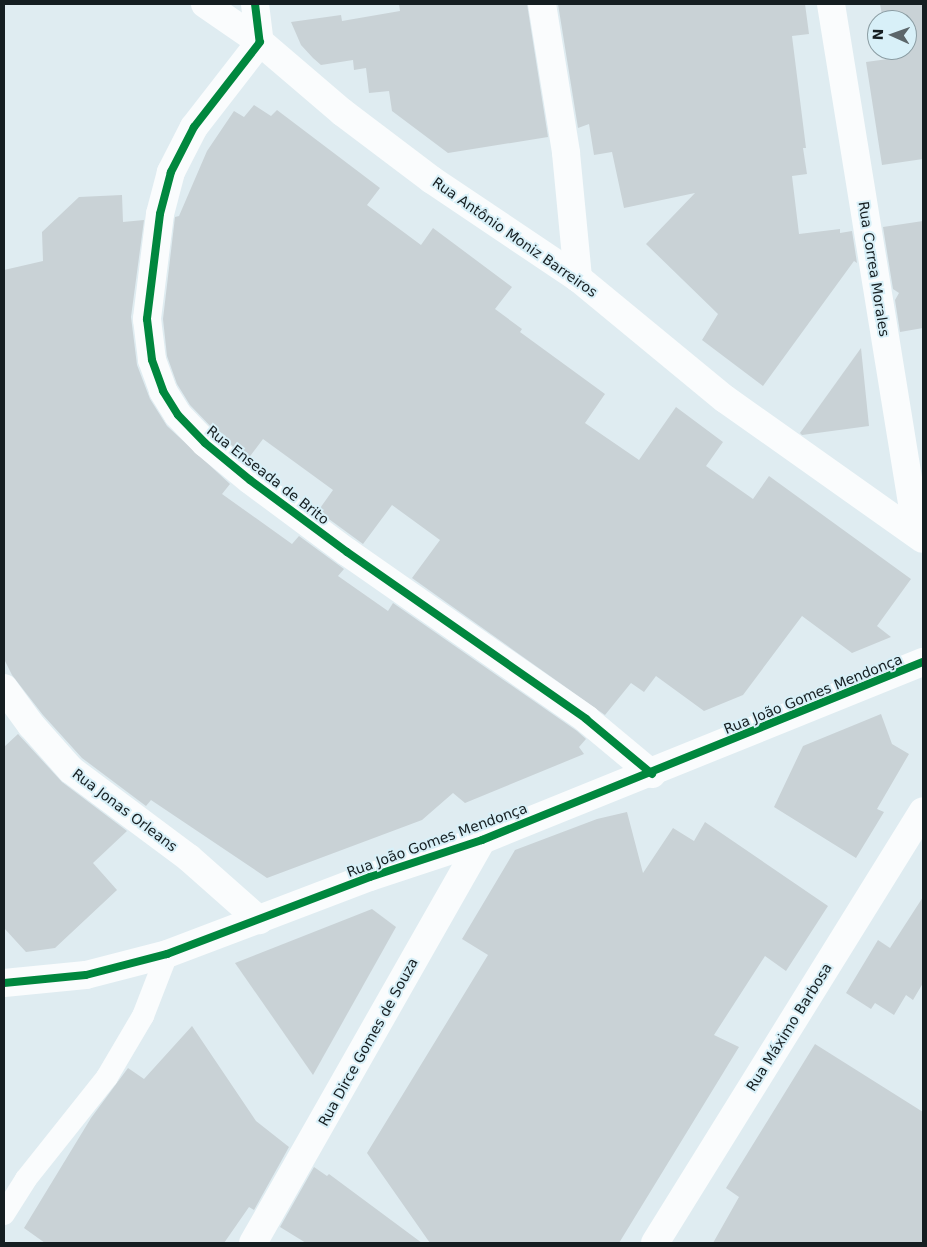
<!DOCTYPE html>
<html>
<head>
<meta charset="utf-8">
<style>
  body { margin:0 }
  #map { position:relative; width:927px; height:1247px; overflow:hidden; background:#dfecf1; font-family:"DejaVu Sans",sans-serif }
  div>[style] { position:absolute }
  .building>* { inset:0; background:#c9d2d6 }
  .service>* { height:22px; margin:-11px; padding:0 11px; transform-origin:11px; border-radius:11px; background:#fafcfd }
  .minor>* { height:28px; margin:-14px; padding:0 14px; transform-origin:14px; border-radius:14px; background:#fafcfd }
  .cycleway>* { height:8px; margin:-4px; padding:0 4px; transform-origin:4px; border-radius:4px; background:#00873e }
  span { translate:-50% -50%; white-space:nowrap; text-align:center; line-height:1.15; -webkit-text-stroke:4px #d8f0f8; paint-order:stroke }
  .street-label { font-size:14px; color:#151e21 }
  .frame { position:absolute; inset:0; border:5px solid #151e21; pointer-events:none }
  .north { position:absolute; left:867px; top:10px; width:50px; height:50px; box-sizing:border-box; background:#d8f0f8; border:1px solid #8a9ca2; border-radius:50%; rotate:272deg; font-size:14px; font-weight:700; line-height:20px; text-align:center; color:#151e21 }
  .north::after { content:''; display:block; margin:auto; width:18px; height:22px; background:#5c666a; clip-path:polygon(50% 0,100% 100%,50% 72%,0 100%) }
</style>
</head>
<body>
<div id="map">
  <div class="building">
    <div style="clip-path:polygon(399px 4px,527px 4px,548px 137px,448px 153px,392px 111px,389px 91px,369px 93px,366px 68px,354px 70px,353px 60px,321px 65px,313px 58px,301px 45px,291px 22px,341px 15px,342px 21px,400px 11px)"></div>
    <div style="clip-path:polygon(558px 4px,805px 4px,809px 34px,792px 36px,806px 148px,803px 148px,807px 174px,792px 176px,799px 234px,840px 229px,840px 233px,852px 231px,857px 263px,854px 261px,763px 386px,702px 340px,718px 314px,646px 244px,695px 193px,624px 208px,612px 152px,594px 155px,589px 124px,578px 128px)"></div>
    <div style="clip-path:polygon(880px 4px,923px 4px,923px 159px,882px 165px,866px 62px,888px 59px,887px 50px,907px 50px,907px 20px,883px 20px)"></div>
    <div style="clip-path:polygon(254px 105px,271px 116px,277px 110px,380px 188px,367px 205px,421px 245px,433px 228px,512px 287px,495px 309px,522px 329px,520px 332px,605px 394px,585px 423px,639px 460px,676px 407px,723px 442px,706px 466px,753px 499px,769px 476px,911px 579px,877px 626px,891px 637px,852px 653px,802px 616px,743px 695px,704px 711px,656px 676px,644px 692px,631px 683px,605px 715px,412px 578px,440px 540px,392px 505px,363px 544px,318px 511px,333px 490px,263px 439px,248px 459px,216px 432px,190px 405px,177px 384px,167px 356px,163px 319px,175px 217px,179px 216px,207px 151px,234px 111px,244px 117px)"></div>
    <div style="clip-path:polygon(122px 195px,123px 222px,144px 220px,131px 317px,137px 365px,150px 399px,167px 426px,230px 484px,222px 494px,292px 544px,299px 536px,344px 569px,338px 576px,388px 611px,393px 603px,577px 731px,586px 739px,579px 747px,584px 754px,465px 803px,453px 793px,422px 820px,267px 878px,151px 800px,146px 806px,82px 758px,43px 715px,12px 675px,4px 659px,4px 270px,43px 261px,42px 232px,79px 197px)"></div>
    <div style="clip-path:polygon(923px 221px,923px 328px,900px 332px,895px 300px,899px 293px,893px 289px,883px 227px)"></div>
    <div style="clip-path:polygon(861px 348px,869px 426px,802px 435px,800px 433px)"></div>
    <div style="clip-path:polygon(881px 714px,892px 744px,909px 754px,877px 809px,884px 812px,856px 858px,774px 807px,803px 746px)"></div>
    <div style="clip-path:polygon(18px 734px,62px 782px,127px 831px,93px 863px,117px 890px,55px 948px,26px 952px,4px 928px,4px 747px)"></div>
    <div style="clip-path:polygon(627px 812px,643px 873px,673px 828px,694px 841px,705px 822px,828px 906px,786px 971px,765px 956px,714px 1035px,739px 1047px,619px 1243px,430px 1243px,367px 1153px,488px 955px,462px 939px,515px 850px,597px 819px)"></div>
    <div style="clip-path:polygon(923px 897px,923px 983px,913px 1000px,906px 995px,894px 1015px,875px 1003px,871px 1009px,846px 993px,878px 940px,890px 948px)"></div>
    <div style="clip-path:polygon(372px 909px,396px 927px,313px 1075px,235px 963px)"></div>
    <div style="clip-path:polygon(192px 1026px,256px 1121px,289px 1147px,254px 1210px,249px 1207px,224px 1243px,45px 1243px,24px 1228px,91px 1118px,128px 1068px,144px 1079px)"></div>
    <div style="clip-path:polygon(815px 1044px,923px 1112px,923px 1243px,713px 1243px,739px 1197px,726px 1188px)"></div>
    <div style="clip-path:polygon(314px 1167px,327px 1176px,329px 1174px,422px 1243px,306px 1243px,280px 1227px)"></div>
  </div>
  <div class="service">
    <div style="left:4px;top:1214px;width:41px;rotate:-57.8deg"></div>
    <div style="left:26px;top:1179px;width:130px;rotate:-51.5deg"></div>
    <div style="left:107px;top:1077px;width:71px;rotate:-59.5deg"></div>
    <div style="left:143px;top:1016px;width:66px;rotate:-68.8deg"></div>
  </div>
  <div class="minor">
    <div style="left:205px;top:4px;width:67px;rotate:34.6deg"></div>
    <div style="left:260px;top:42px;width:108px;rotate:40.5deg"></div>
    <div style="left:342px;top:112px;width:113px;rotate:37.1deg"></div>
    <div style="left:432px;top:180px;width:176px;rotate:33.9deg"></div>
    <div style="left:578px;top:278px;width:190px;rotate:39.5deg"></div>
    <div style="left:725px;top:399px;width:242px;rotate:35.3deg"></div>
    <div style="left:255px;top:4px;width:38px;rotate:83deg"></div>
    <div style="left:260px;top:42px;width:108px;rotate:127.8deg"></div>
    <div style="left:194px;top:127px;width:51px;rotate:117.1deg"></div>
    <div style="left:171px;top:172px;width:43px;rotate:104.7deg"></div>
    <div style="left:160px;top:214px;width:106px;rotate:97.1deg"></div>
    <div style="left:147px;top:319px;width:41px;rotate:83deg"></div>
    <div style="left:152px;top:360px;width:33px;rotate:70deg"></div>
    <div style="left:163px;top:391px;width:28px;rotate:58deg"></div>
    <div style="left:178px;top:415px;width:39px;rotate:46deg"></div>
    <div style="left:205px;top:443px;width:58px;rotate:39.4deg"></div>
    <div style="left:250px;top:480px;width:121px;rotate:36.6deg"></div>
    <div style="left:347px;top:552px;width:292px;rotate:34.9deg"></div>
    <div style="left:586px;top:719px;width:86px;rotate:39.8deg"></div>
    <div style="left:542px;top:4px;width:151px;rotate:80.8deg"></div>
    <div style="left:566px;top:153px;width:126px;rotate:84.5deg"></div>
    <div style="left:831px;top:4px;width:537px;rotate:80.78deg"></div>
    <div style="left:4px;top:688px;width:46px;rotate:53.9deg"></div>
    <div style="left:31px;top:725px;width:60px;rotate:48.4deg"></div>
    <div style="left:71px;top:770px;width:147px;rotate:36.7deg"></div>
    <div style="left:189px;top:858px;width:94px;rotate:41.5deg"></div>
    <div style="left:4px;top:983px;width:82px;rotate:-5.6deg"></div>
    <div style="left:86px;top:975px;width:84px;rotate:-14.5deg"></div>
    <div style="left:167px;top:954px;width:217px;rotate:-20.8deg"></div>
    <div style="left:370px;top:877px;width:118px;rotate:-18.3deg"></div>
    <div style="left:482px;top:840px;width:476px;rotate:-22deg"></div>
    <div style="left:253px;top:1243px;width:464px;rotate:-60.4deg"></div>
    <div style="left:655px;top:1243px;width:508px;rotate:-58.19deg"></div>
  </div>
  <div class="cycleway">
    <div style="left:255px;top:4px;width:38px;rotate:83deg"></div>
    <div style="left:260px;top:42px;width:108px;rotate:127.8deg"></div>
    <div style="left:194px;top:127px;width:51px;rotate:117.1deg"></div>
    <div style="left:171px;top:172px;width:43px;rotate:104.7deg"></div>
    <div style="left:160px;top:214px;width:106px;rotate:97.1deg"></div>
    <div style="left:147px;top:319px;width:41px;rotate:83deg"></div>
    <div style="left:152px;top:360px;width:33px;rotate:70deg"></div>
    <div style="left:163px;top:391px;width:28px;rotate:58deg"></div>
    <div style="left:178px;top:415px;width:39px;rotate:46deg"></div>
    <div style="left:205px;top:443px;width:58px;rotate:39.4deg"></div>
    <div style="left:250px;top:480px;width:121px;rotate:36.6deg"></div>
    <div style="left:347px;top:552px;width:292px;rotate:34.9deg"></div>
    <div style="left:586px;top:719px;width:86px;rotate:39.8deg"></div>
    <div style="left:4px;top:983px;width:82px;rotate:-5.6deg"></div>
    <div style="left:86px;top:975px;width:84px;rotate:-14.5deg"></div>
    <div style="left:167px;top:954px;width:217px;rotate:-20.8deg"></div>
    <div style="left:370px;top:877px;width:118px;rotate:-18.3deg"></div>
    <div style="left:482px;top:840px;width:476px;rotate:-22deg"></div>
  </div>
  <div class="street-label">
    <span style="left:515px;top:237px;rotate:35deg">Rua Antônio Moniz Barreiros</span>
    <span style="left:874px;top:269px;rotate:81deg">Rua Correa Morales</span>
    <span style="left:268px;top:475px;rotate:38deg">Rua Enseada de Brito</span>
    <span style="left:813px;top:694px;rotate:-22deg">Rua João Gomes Mendonça</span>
    <span style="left:125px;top:810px;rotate:37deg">Rua Jonas Orleans</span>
    <span style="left:437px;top:840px;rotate:-20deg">Rua João Gomes Mendonça</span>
    <span style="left:789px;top:1027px;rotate:-58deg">Rua Máximo Barbosa</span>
    <span style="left:368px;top:1042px;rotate:-61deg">Rua Dirce Gomes de Souza</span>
  </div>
  <div class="frame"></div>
  <div class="north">N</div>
</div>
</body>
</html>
